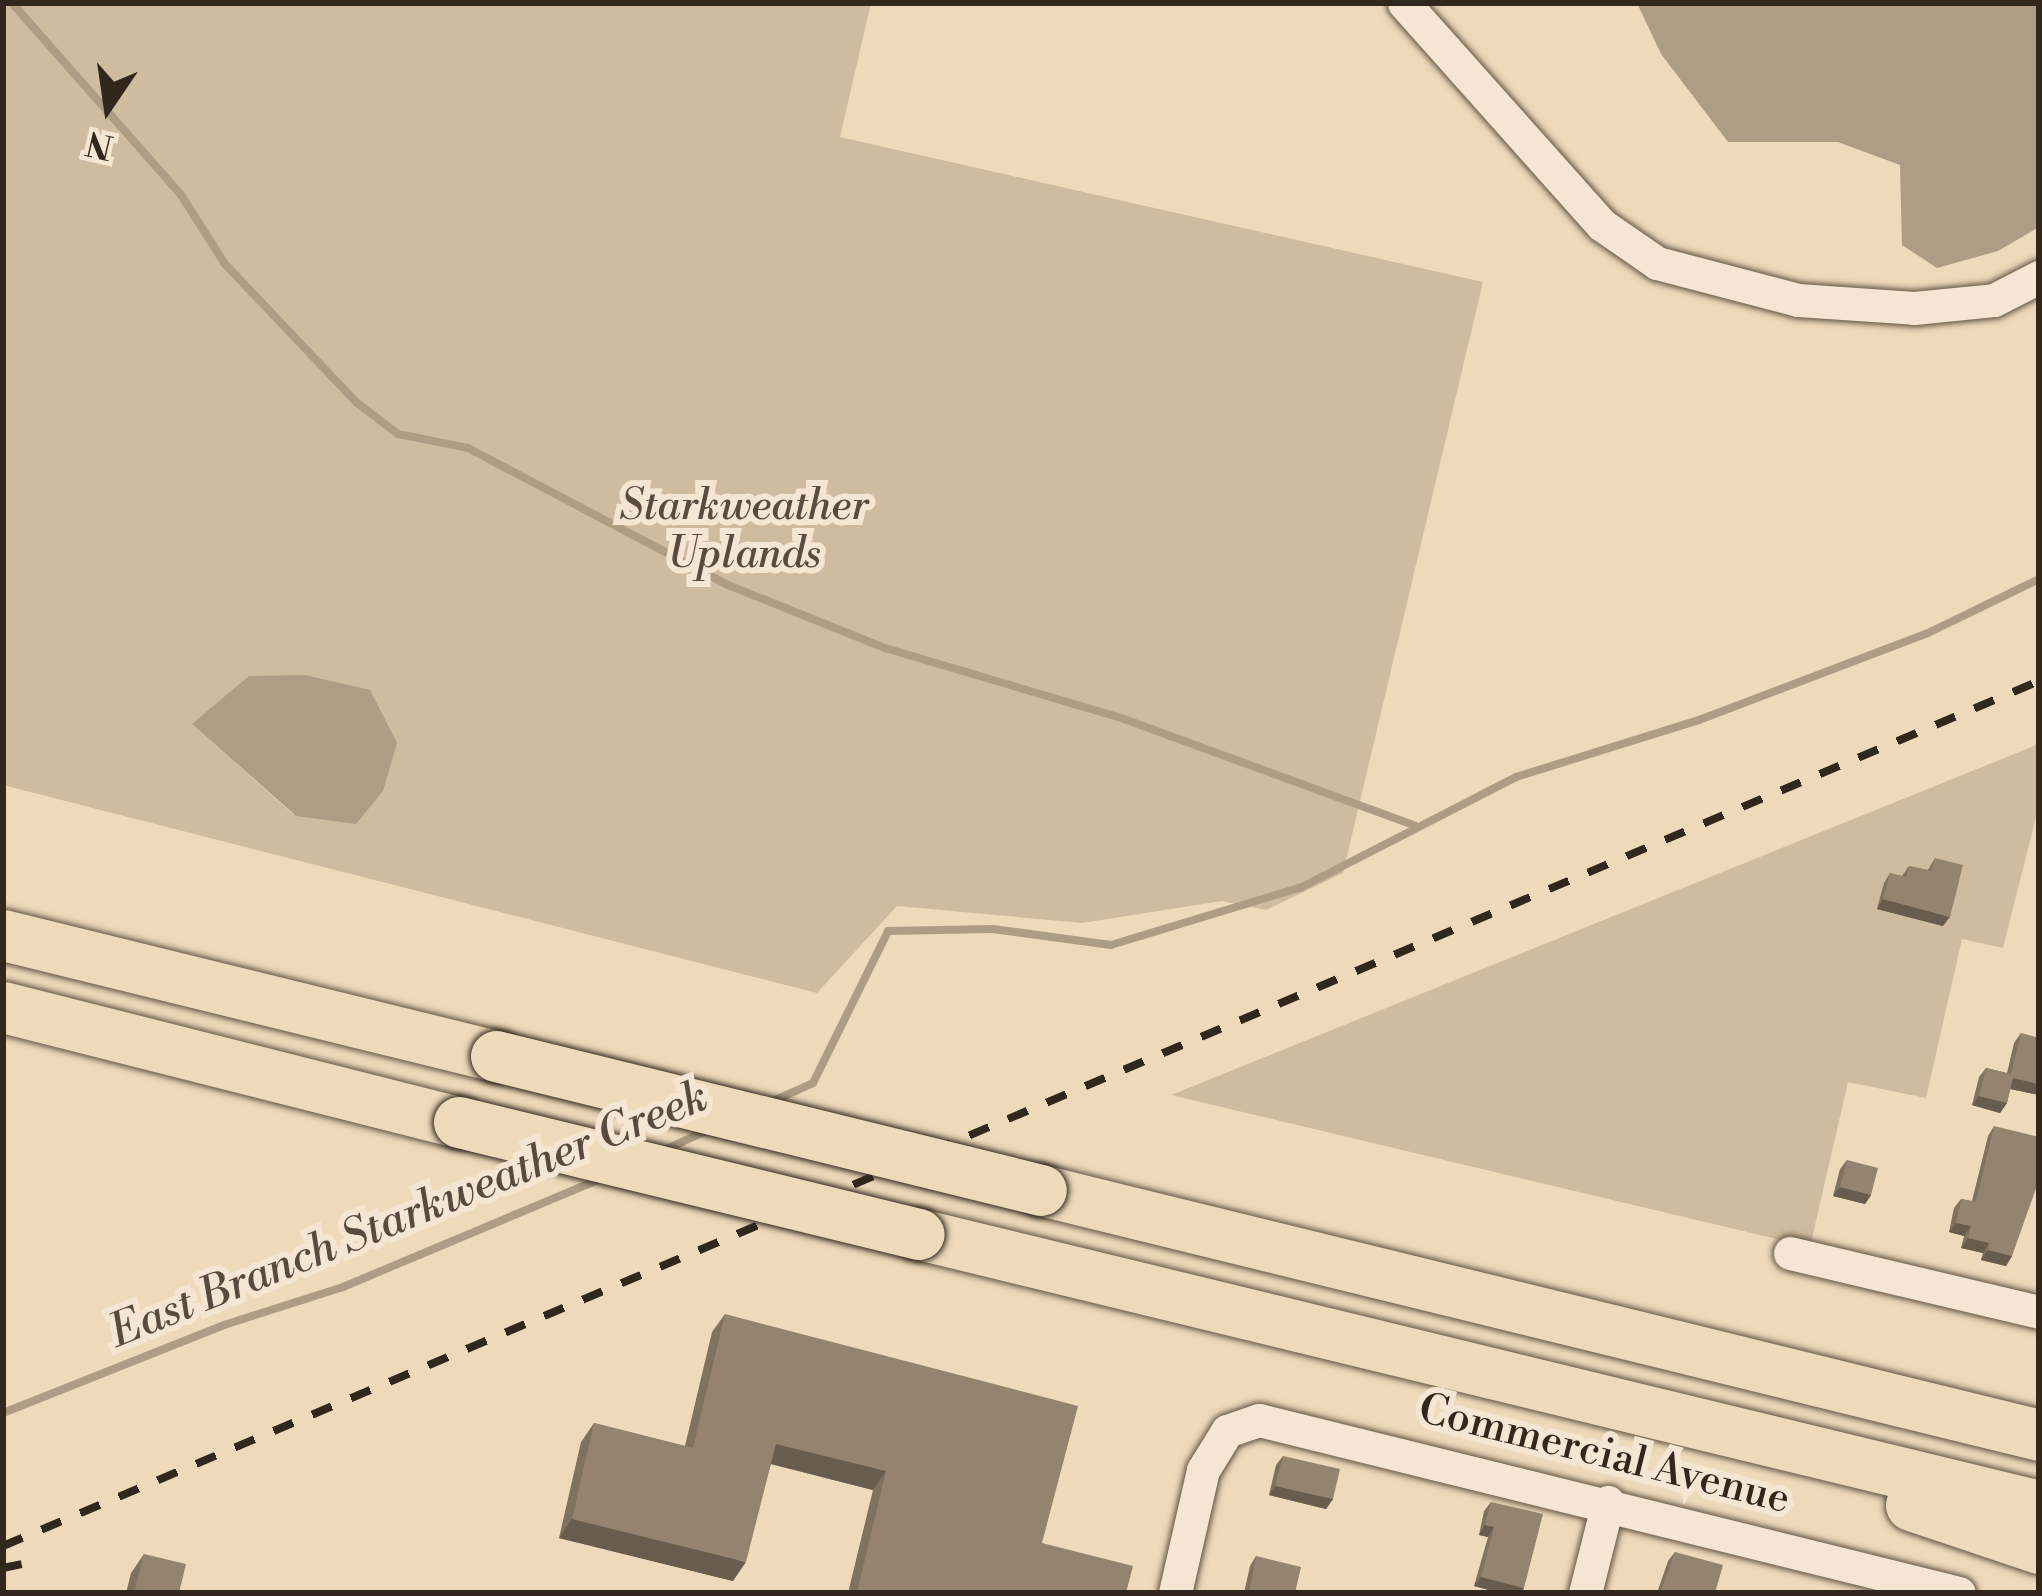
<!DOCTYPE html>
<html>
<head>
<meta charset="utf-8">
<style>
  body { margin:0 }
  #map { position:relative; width:2042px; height:1596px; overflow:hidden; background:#efd9bb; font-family:"Libre Bodoni",serif }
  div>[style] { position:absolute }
  .green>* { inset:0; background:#cfbba0 }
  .water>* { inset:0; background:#af9c85 }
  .stream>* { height:8px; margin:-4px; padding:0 4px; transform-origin:4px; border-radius:4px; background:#af9c85 }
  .roads { filter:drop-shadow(0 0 3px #615444) drop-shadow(0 0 3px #615444) }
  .minor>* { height:33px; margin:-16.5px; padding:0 16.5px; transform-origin:16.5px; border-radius:16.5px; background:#f5e6d3 }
  .highway>* { height:51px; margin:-25.5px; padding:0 25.5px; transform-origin:25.5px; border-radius:25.5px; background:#efd9bb }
  .rail>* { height:8px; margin-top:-4px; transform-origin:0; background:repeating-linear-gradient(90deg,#32271d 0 21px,transparent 0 42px) }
  .bridges { filter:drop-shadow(0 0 3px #32271d) drop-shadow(0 0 3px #32271d) }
  .highway-bridge>* { height:51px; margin:-25.5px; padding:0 25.5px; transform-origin:25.5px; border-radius:25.5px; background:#efd9bb }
  .wall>* { inset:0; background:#7f725f }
  .shaded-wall>* { inset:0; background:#685c4e }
  .building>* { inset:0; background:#94846f }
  span { translate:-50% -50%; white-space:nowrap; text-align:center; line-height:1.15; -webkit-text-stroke:12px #f5e6d3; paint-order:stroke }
  .park-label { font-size:42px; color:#594c3e; font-style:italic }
  .street-label { font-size:42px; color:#32271d }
  .water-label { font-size:45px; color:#584a3c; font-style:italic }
  .frame { position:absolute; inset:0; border:6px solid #32271d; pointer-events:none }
  .north { position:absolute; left:48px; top:48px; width:120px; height:120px; -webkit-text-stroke:9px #f5e6d3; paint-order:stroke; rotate:193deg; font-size:33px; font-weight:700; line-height:48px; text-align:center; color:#32271d }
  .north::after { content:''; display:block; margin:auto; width:42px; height:54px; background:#32271d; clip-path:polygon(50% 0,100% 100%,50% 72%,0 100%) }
</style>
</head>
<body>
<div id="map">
  <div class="green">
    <div style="clip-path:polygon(evenodd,3px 3px,871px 3px,840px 137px,1483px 282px,1343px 873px,1266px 910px,1222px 901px,1082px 923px,897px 906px,817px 993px,3px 785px,3px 3px,220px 703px,295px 816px,193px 725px,220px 703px)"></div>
    <div style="clip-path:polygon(2039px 744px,2039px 805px,2003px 948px,1962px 939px,1926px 1098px,1848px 1082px,1810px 1247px,1171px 1095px)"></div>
  </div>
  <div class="water">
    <div style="clip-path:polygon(1637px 3px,2039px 3px,2039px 227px,1998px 251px,1937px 268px,1902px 245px,1900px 165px,1838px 142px,1728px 142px,1661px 54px)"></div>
    <div style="clip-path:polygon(305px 675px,370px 690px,397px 743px,383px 791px,356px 824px,296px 816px,192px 724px,249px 676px)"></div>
  </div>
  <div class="stream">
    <div style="left:12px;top:3px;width:256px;rotate:48.6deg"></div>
    <div style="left:181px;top:195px;width:82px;rotate:57.5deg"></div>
    <div style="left:225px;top:264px;width:190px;rotate:46.5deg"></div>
    <div style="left:356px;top:402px;width:53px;rotate:37.3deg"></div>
    <div style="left:398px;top:434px;width:71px;rotate:11.3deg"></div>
    <div style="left:468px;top:448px;width:294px;rotate:27.8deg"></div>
    <div style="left:728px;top:585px;width:169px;rotate:21.9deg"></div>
    <div style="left:885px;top:648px;width:249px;rotate:16.5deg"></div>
    <div style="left:1124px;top:719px;width:309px;rotate:20.1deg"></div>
    <div style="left:771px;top:1102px;width:46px;rotate:-24.3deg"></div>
    <div style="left:813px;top:1083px;width:169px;rotate:-63.7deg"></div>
    <div style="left:888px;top:931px;width:105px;rotate:-1.1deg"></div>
    <div style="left:993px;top:929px;width:119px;rotate:7.7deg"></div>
    <div style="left:1111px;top:945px;width:200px;rotate:-16.9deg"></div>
    <div style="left:1302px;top:887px;width:241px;rotate:-27.2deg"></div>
    <div style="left:1516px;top:777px;width:192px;rotate:-17.3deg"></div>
    <div style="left:1699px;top:720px;width:245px;rotate:-20.8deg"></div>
    <div style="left:1928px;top:633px;width:123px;rotate:-25.9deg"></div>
    <div style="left:662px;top:1151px;width:51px;rotate:-24.5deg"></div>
    <div style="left:3px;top:1413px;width:238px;rotate:-21.7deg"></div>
    <div style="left:224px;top:1325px;width:125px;rotate:-17.7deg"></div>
    <div style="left:343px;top:1287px;width:284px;rotate:-22.8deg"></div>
  </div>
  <div class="roads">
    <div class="minor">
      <div style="left:1404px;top:3px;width:297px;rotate:48.3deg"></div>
      <div style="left:1602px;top:225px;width:67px;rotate:34.6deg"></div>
      <div style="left:1657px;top:263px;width:146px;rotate:14.7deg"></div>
      <div style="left:1798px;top:300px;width:116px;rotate:3.9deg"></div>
      <div style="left:1914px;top:308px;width:80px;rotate:-5.7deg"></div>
      <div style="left:1994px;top:300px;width:51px;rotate:-27.1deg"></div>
      <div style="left:1790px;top:1253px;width:256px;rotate:13.3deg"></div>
      <div style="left:1175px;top:1593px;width:126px;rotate:-77.2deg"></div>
      <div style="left:1203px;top:1470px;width:46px;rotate:-58.4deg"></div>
      <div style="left:1227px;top:1431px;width:34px;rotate:-19deg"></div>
      <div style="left:1259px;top:1420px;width:721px;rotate:13.88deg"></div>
      <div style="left:1585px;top:1593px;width:94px;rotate:-75.8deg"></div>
    </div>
    <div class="highway">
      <div style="left:3px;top:935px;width:508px;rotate:13.79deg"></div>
      <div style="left:3px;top:1007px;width:470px;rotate:14.2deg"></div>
      <div style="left:1041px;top:1190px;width:1028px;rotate:13.79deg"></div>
      <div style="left:919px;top:1234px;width:1153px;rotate:13.65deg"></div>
      <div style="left:1911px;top:1505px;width:135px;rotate:18.6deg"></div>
    </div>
  </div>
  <div class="rail">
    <div style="left:3px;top:1546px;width:2212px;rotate:-23.02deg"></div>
    <div style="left:3px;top:1568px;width:19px;rotate:-12deg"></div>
  </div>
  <div class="bridges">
    <div class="highway-bridge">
      <div style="left:496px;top:1056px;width:561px;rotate:13.81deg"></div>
      <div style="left:459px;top:1122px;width:473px;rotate:13.7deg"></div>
    </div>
  </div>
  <div class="wall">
    <div style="clip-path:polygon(1935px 858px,1943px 926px,1877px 909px,1884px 883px,1890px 873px,1902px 876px,1909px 866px,1928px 870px)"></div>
    <div style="clip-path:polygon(2021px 1033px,2039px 1095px,2010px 1089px,2007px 1103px,2000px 1113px,1972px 1105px,1979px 1077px,1986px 1068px,2007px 1073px,2014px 1043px)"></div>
    <div style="clip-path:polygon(1994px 1126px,2012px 1256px,2006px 1266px,1981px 1260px,1983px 1253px,1961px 1248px,1964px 1236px,1949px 1232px,1954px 1208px,1961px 1199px,1972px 1201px,1988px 1136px)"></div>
    <div style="clip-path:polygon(1847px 1160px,1871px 1195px,1865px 1204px,1833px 1196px,1840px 1169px)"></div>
    <div style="clip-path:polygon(725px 1314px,1042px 1543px,1126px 1593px,848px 1593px,873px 1490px,771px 1464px,733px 1581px,559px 1538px,581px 1442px,594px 1423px,685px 1446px,712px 1332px)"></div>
    <div style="clip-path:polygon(1283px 1456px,1333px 1499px,1326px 1509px,1269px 1495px,1276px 1465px)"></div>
    <div style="clip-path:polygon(1491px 1502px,1524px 1588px,1521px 1593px,1500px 1593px,1474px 1586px,1488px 1537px,1479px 1535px,1484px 1511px)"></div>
    <div style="clip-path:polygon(1675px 1552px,1715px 1593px,1657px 1593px,1668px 1561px)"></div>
    <div style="clip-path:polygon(144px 1554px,179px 1593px,126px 1593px,131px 1573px)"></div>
    <div style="clip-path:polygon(1256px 1556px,1295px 1593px,1244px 1593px,1250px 1566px)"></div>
  </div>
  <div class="shaded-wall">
    <div style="clip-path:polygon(1883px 899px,1950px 917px,1943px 926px,1877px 909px)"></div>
    <div style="clip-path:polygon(2013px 1078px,2039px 1084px,2039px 1095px,2006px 1088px)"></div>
    <div style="clip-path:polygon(1979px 1096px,2007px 1103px,2000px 1113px,1972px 1105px)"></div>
    <div style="clip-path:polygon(1840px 1187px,1871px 1195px,1865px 1204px,1833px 1196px)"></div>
    <div style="clip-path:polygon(1956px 1223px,1971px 1226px,1964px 1236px,1949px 1232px)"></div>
    <div style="clip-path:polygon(1968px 1238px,1989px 1243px,1983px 1253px,1961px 1248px)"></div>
    <div style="clip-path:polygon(1988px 1250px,2012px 1256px,2006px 1266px,1981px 1260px)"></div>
    <div style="clip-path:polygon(776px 1444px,886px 1471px,873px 1490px,763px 1462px)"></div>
    <div style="clip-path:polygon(1275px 1486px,1333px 1499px,1326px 1509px,1269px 1495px)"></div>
    <div style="clip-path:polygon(572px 1519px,746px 1562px,733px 1581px,559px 1538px)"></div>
    <div style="clip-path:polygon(1485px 1525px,1494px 1527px,1488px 1537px,1479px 1535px)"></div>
    <div style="clip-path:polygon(1481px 1577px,1524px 1588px,1521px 1593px,1500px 1593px,1474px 1586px)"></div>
  </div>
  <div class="building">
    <div style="clip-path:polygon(1935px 858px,1963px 865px,1950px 917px,1883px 899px,1890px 873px,1906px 877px,1909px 866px,1931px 871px)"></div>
    <div style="clip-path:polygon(2021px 1033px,2039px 1038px,2039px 1084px,2013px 1078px,2007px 1103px,1979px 1096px,1986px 1068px,2011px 1074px)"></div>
    <div style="clip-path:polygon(1994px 1126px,2039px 1137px,2039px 1180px,2012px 1256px,1988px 1250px,1989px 1243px,1968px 1238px,1971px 1226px,1956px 1223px,1961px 1199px,1976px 1202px)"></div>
    <div style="clip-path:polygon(1847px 1160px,1878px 1168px,1871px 1195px,1840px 1187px)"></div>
    <div style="clip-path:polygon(725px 1314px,1078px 1406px,1042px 1543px,1133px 1566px,1126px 1593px,857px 1593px,886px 1471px,776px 1444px,746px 1562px,572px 1519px,594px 1423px,693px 1448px)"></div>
    <div style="clip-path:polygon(1283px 1456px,1340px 1469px,1333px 1499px,1275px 1486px)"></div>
    <div style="clip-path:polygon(1491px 1502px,1543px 1514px,1524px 1588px,1481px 1577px,1494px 1527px,1485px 1525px)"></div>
    <div style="clip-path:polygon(1675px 1552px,1723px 1565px,1715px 1593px,1660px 1593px)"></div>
    <div style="clip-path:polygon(144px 1554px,186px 1564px,179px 1593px,134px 1593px)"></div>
    <div style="clip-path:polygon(1256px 1556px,1301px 1567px,1295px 1593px,1249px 1593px)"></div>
  </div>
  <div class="park-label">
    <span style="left:744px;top:531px">Starkweather<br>Uplands</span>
  </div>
  <div class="street-label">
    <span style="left:1604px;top:1455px;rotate:14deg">Commercial Avenue</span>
  </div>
  <div class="water-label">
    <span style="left:409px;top:1215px;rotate:-22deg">East Branch Starkweather Creek</span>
  </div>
  <div class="frame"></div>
  <div class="north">N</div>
</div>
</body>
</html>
